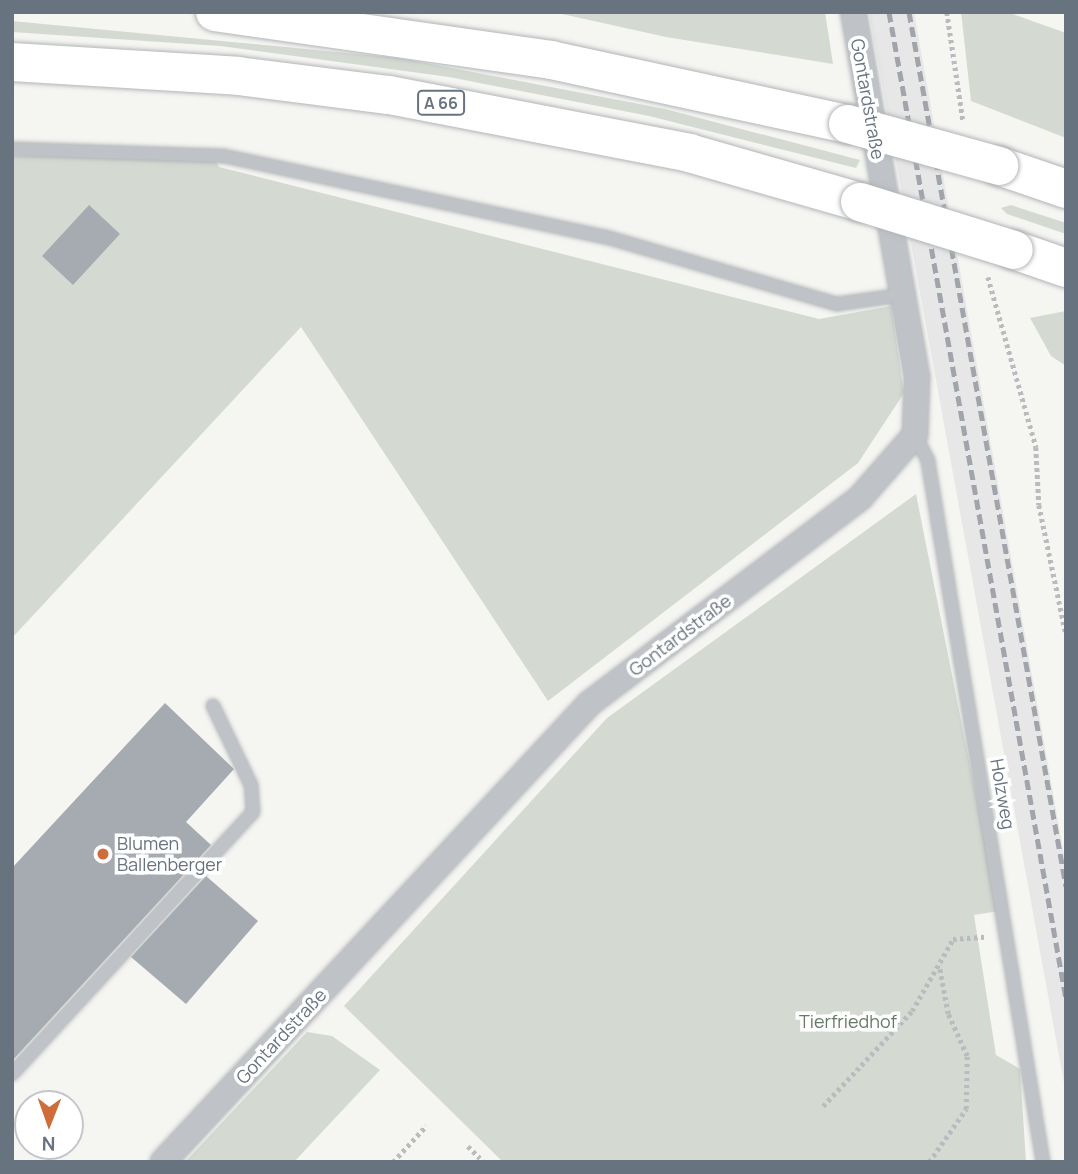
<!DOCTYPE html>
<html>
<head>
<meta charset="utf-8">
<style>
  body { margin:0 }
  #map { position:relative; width:1078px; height:1174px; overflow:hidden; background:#f5f5f2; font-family:Manrope,sans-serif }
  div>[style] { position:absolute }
  .built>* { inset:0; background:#e6e7e6 }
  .green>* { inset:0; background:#d4dad2 }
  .building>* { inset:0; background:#a5abb1 }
  .path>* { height:4.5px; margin-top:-2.25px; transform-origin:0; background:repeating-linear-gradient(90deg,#b9bbbe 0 3.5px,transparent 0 7px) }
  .roads { filter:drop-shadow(0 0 2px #b2b5b8) drop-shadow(0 0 2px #b2b5b8) }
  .service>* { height:12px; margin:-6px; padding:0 6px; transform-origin:6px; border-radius:6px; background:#bfc2c6 }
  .minor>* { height:24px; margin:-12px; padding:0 12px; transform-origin:12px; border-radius:12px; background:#bfc2c6 }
  .motorway>* { height:38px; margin:-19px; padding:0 19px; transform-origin:19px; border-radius:19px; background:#fff }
  .rail>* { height:5px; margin-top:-2.5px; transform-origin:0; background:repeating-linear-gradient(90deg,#a1a5ab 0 10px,transparent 0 15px) }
  .bridges { filter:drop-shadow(0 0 2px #b2b5b8) drop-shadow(0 0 2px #b2b5b8) }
  .motorway-bridge>* { height:38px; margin:-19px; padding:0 19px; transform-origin:19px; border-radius:19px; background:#fff }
  .dots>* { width:19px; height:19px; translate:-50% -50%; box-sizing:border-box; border:4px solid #fff; border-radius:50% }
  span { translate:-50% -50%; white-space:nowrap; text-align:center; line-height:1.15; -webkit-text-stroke:7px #fff; paint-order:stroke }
  .shield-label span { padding:2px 5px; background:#fff; border:2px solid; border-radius:5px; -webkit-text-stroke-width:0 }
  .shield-label { font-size:16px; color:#687380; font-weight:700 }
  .street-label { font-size:18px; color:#687380 }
  .poi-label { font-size:18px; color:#687380 }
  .left { translate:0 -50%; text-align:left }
  .park-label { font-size:18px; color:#687866 }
  .frame { position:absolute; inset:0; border:14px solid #687380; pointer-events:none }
  .north { position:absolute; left:14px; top:1090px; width:70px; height:70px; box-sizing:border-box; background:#fff; border:2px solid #c3c7cc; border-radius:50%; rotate:181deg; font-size:19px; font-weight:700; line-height:28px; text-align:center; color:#687380 }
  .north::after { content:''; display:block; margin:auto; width:24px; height:32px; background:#ce6c3a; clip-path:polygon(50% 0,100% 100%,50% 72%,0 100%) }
</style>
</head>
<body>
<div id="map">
  <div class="built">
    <div style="clip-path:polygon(869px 12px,914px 12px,1066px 866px,1066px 1094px)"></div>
  </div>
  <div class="green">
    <div style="clip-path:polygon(553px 12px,825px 12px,833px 64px,666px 37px)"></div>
    <div style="clip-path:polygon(961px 12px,1007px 12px,1066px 33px,1066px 138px,971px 101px)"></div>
    <div style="clip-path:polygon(12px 21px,400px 58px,665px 109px,860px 160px,856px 168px,649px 116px,449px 77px,220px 46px,12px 32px)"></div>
    <div style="clip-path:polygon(12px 156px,213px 156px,219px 167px,819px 319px,891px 306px,904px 393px,858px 463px,548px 701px,301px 327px,12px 638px)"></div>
    <div style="clip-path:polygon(1011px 205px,1066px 223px,1066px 234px,1007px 214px,1001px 208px)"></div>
    <div style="clip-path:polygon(1066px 311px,1066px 366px,1051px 356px,1030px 318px)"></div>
    <div style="clip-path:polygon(916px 494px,999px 911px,974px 915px,996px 1055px,1020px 1069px,1026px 1162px,503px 1162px,344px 1006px,607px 718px)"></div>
    <div style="clip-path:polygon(307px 1032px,332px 1036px,380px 1070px,294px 1162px,185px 1162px)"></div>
  </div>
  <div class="building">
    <div style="clip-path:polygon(89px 205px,120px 234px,73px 285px,42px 256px)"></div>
    <div style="clip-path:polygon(165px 703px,234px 769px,186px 822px,211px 845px,12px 1061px,12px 868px)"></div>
    <div style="clip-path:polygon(206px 876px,258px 921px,186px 1004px,131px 957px)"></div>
  </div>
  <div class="path">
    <div style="left:947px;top:12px;width:109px;rotate:81.6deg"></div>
    <div style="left:988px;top:277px;width:177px;rotate:74.2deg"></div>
    <div style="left:1036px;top:447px;width:58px;rotate:87deg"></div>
    <div style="left:1039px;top:505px;width:132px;rotate:78.2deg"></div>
    <div style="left:823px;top:1106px;width:130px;rotate:-46.9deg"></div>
    <div style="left:912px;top:1011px;width:83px;rotate:-60.3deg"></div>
    <div style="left:953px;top:939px;width:31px;rotate:-4deg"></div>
    <div style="left:468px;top:1146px;width:23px;rotate:45deg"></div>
    <div style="left:393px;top:1162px;width:49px;rotate:-47.5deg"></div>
    <div style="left:929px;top:1162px;width:65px;rotate:-55.1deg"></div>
    <div style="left:966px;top:1109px;width:53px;rotate:-88.9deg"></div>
    <div style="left:967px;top:1056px;width:46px;rotate:-114.3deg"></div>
    <div style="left:948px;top:1014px;width:49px;rotate:-100.6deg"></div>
  </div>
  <div class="roads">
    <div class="service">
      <div style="left:12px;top:149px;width:212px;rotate:1.9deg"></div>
      <div style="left:224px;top:156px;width:390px;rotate:12deg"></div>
      <div style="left:606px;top:237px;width:241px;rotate:16.2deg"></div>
      <div style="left:837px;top:304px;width:67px;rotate:-7.8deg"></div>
      <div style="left:915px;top:435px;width:29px;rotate:63deg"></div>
      <div style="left:928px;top:461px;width:710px;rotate:80.68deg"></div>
      <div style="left:12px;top:1074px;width:356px;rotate:-47.4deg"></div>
      <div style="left:253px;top:812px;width:27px;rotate:-94deg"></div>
      <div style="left:251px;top:785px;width:88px;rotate:-115.7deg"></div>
    </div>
    <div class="minor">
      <div style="left:163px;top:1162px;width:627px;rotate:-47.07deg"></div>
      <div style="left:590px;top:703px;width:339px;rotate:-37.2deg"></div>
      <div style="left:860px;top:498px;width:84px;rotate:-48.9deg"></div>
      <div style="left:915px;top:435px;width:58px;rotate:-88deg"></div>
      <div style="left:917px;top:377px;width:371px;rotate:-99.9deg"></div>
    </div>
    <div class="motorway">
      <div style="left:215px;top:12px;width:339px;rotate:8.1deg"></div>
      <div style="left:551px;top:60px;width:304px;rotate:12.2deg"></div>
      <div style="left:12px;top:62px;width:226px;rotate:3.5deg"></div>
      <div style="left:238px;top:76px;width:152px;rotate:7.2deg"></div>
      <div style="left:389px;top:95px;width:306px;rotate:10.9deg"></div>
      <div style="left:689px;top:153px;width:178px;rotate:16deg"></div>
      <div style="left:999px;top:166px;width:71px;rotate:18.9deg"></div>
      <div style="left:1014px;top:250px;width:55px;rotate:19.1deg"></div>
    </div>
  </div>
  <div class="rail">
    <div style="left:889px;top:12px;width:1003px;rotate:79.83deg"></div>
    <div style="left:909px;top:12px;width:888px;rotate:79.82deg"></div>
  </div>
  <div class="bridges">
    <div class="motorway-bridge">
      <div style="left:848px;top:124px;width:157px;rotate:15.5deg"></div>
      <div style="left:860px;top:202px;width:161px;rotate:17.3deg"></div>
    </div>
  </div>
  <div class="dots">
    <div style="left:103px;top:854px;background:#ce6c3a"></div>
  </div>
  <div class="shield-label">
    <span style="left:441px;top:103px">A 66</span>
  </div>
  <div class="street-label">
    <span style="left:868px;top:99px;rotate:80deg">Gontardstraße</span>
    <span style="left:680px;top:635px;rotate:-37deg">Gontardstraße</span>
    <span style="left:1003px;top:794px;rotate:80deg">Holzweg</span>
    <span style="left:281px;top:1036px;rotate:-47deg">Gontardstraße</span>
  </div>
  <div class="poi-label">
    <span class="left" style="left:117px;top:854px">Blumen<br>Ballenberger</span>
  </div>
  <div class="park-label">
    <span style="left:848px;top:1021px">Tierfriedhof</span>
  </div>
  <div class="frame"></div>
  <div class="north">N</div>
</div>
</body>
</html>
